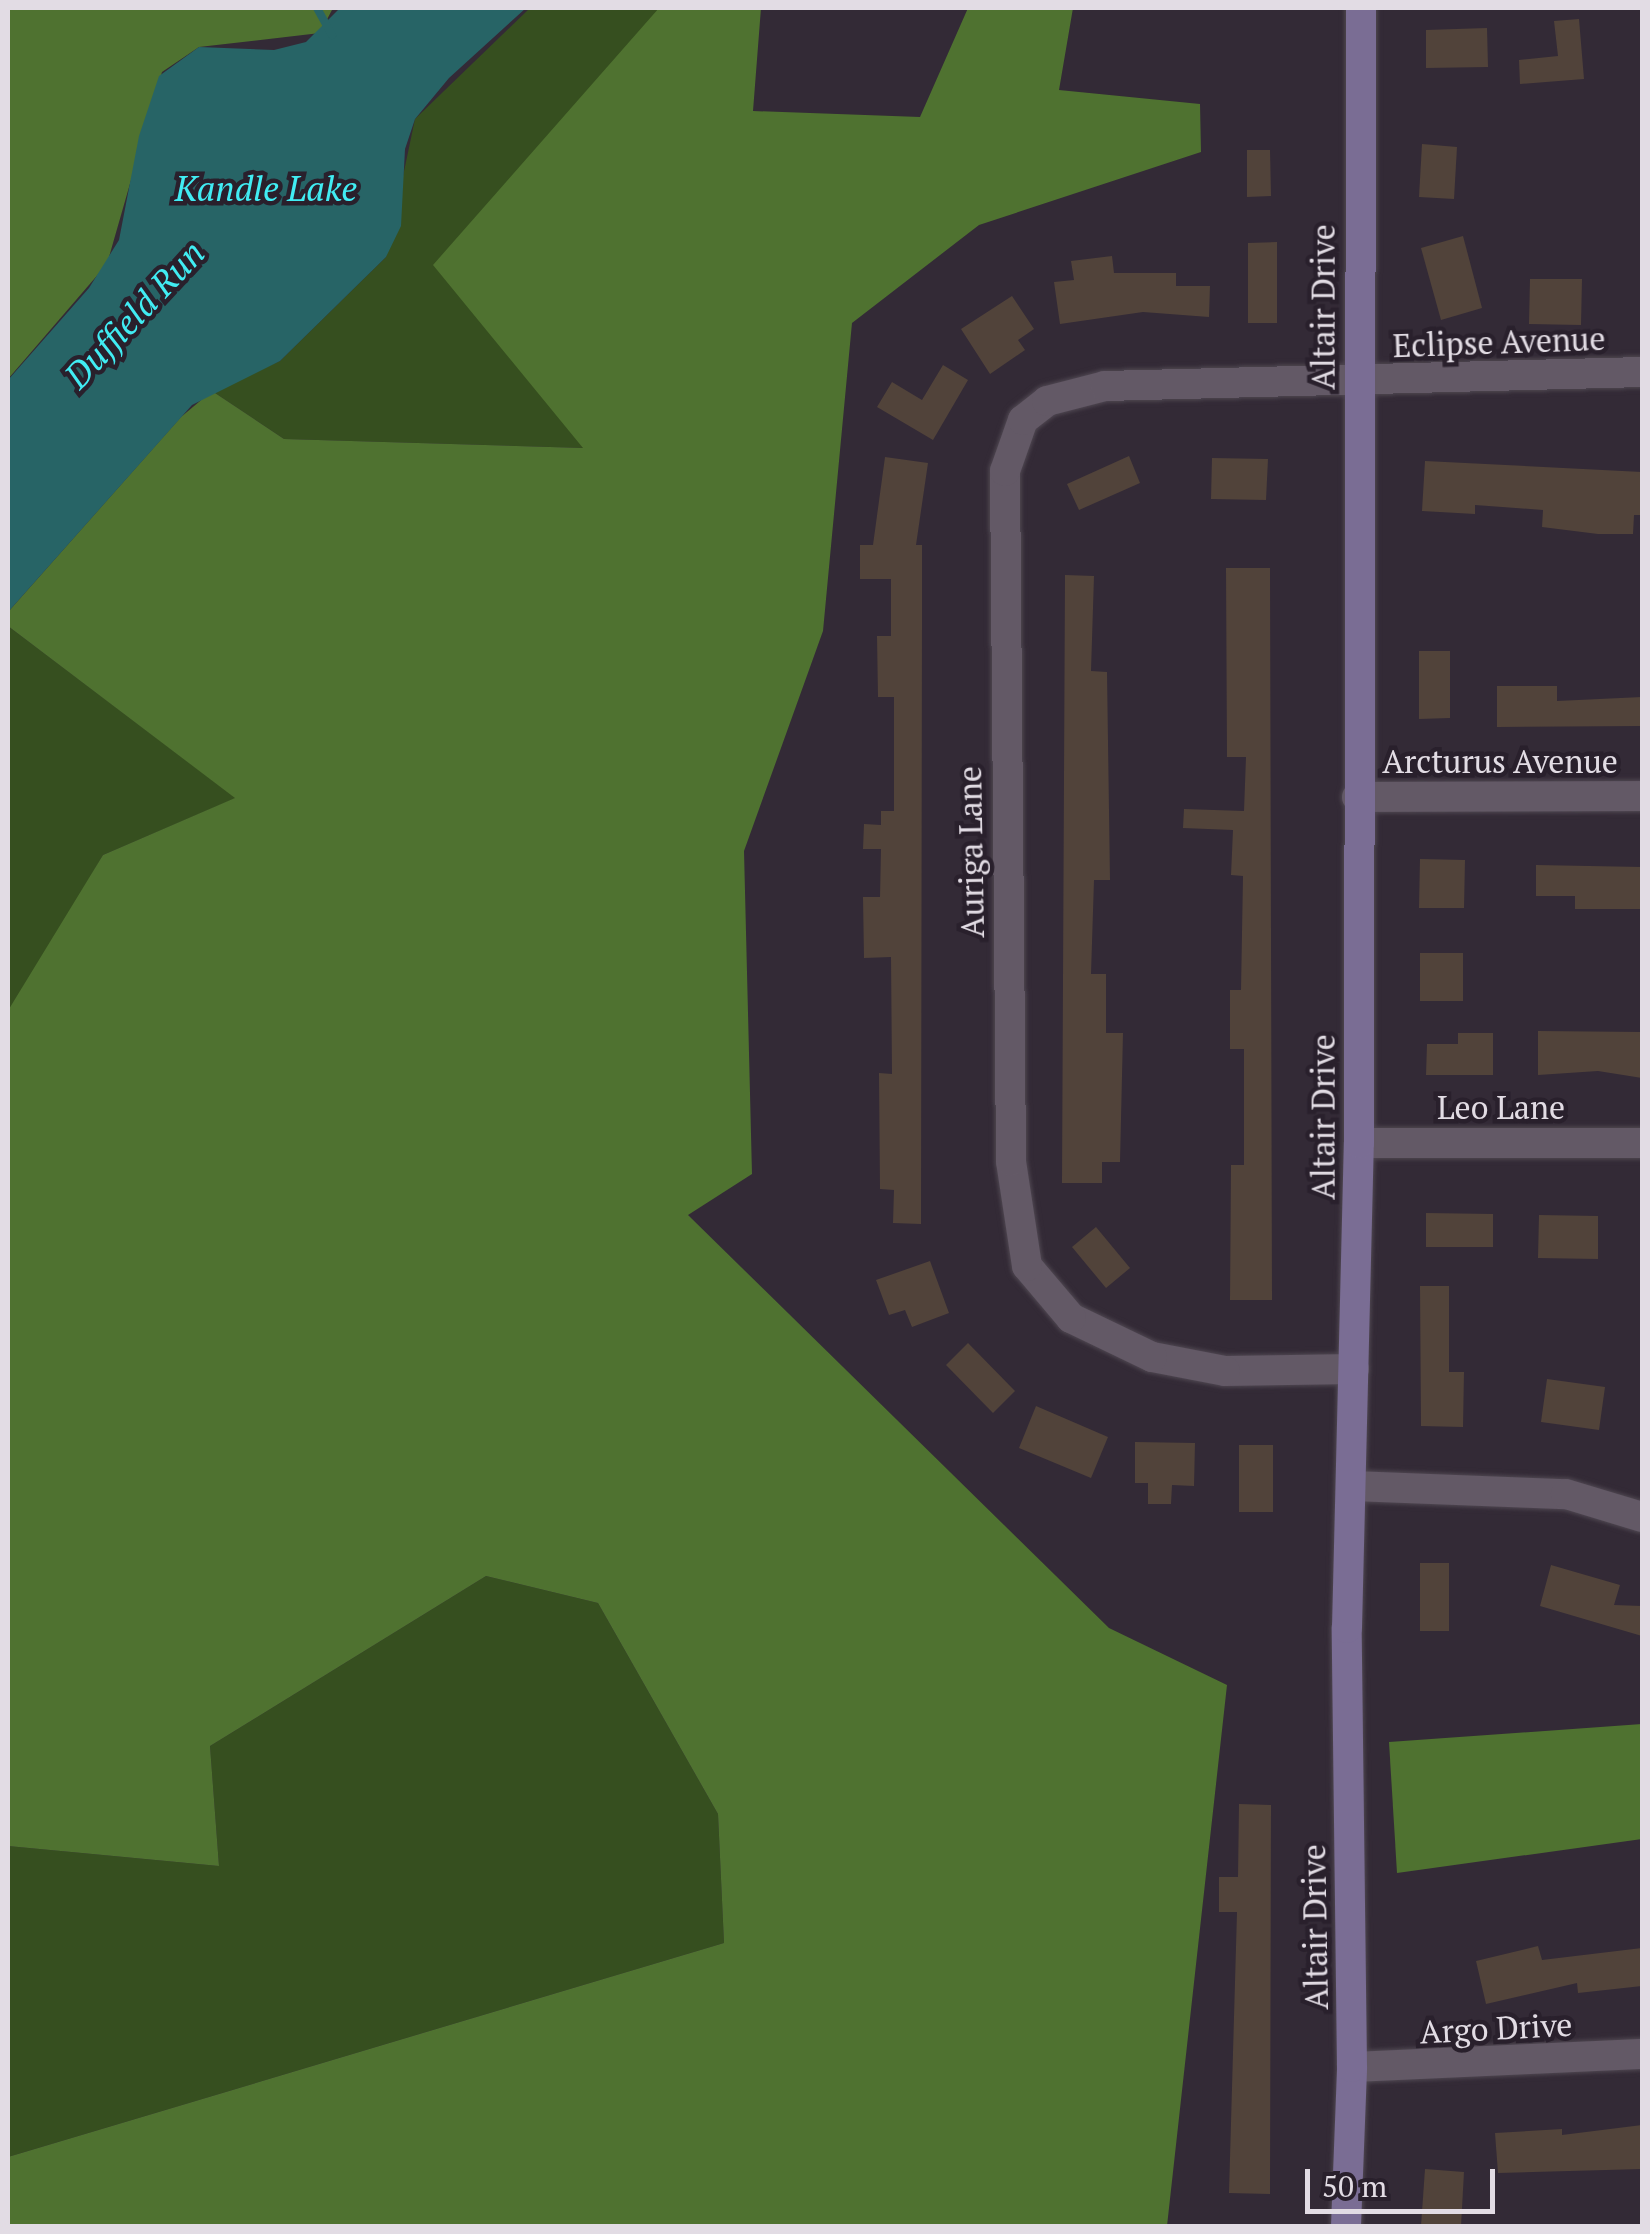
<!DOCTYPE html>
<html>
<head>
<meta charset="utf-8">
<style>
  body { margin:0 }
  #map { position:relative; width:1650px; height:2234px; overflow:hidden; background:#332a36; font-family:"PT Serif",serif }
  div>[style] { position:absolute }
  .green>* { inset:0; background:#364f1f }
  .forest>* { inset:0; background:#4f7230 }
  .water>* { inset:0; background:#276466 }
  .stream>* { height:8px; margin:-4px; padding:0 4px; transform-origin:4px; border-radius:4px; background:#276466 }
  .building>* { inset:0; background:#51433a }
  .roads { filter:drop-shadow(0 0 2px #4f4751) drop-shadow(0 0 2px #4f4751) }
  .street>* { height:30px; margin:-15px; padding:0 15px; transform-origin:15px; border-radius:15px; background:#635966 }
  .secondary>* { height:30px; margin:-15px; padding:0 15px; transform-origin:15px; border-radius:15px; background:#7a6d94 }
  span { translate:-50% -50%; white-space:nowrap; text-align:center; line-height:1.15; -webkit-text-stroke:9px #29202c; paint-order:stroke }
  .street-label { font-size:32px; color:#e2dce4 }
  .water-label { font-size:35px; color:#41ecf3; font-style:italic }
  .frame { position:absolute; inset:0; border:10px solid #e2dce4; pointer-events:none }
  .scale { position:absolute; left:1305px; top:2169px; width:190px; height:45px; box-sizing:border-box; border:5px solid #e2dce4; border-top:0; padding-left:12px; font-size:30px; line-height:35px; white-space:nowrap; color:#e2dce4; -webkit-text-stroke:8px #29202c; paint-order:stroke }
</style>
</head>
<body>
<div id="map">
  <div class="green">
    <div style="clip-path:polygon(530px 8px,659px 8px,584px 448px,284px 439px,212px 391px,280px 361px,386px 257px,415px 119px)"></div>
    <div style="clip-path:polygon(8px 626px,236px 798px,103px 855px,8px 1019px)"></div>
    <div style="clip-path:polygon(486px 1576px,598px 1603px,718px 1814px,724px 1943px,8px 2157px,8px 1846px,219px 1866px,210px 1746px)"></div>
  </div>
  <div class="forest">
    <div style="clip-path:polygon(8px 8px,333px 8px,320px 33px,199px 47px,162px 72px,107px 264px,8px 379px)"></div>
    <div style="clip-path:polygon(659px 8px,761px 8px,753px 111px,920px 117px,968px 8px,1073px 8px,1059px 90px,1200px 104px,1201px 152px,979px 225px,852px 323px,823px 631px,744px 851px,752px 1174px,688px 1215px,1109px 1628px,1227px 1685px,1167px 2226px,8px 2226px,8px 2157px,724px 1943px,718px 1814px,598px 1603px,486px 1576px,210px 1746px,219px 1866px,8px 1846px,9px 1009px,103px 855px,235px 798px,8px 626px,8px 612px,181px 417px,212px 391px,284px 439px,583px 448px,433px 265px)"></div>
    <div style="clip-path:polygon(1642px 1724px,1642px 1839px,1397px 1873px,1389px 1742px)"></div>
  </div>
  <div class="water">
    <div style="clip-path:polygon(340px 8px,526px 8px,449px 78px,415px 119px,405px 149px,401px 226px,386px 257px,280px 361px,192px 405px,8px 612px,8px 380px,89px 288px,119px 240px,139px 136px,159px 76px,199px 47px,274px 50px,306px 42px)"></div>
  </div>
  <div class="stream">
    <div style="left:317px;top:8px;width:31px;rotate:61deg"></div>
  </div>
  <div class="building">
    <div style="clip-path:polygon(1579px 19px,1584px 79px,1520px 84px,1519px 60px,1558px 56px,1554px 21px)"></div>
    <div style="clip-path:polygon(1487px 28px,1488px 67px,1426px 68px,1426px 30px)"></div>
    <div style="clip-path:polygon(1422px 144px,1457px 147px,1454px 199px,1419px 197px)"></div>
    <div style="clip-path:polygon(1247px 150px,1270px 150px,1271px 196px,1247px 197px)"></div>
    <div style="clip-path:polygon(1463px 236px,1482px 308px,1441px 320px,1421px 248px)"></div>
    <div style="clip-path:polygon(1277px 242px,1277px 323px,1248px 323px,1248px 243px)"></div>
    <div style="clip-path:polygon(1112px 256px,1114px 273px,1176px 273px,1176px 286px,1210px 286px,1209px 317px,1143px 312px,1060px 324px,1054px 282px,1074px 280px,1071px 261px)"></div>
    <div style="clip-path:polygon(1530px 279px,1582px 279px,1581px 325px,1529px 324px)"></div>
    <div style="clip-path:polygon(1012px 296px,1034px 329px,1018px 340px,1025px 350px,990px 374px,961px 329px)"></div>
    <div style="clip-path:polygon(943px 365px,968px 380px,933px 440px,877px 407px,892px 382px,922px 400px)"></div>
    <div style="clip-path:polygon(1129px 456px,1140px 483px,1079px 510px,1067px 484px)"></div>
    <div style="clip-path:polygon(885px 457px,928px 463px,916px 545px,922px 545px,922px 613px,921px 1224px,893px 1223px,894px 1190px,880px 1189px,879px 1073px,892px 1074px,891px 957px,864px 958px,863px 897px,880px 897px,881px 849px,863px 849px,864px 824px,881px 825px,881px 811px,894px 811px,894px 697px,878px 697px,877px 636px,891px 636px,891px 579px,860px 579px,860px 545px,873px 545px)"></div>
    <div style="clip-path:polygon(1212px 458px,1268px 459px,1266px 500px,1211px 499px)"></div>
    <div style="clip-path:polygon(1425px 461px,1642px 472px,1642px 515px,1634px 515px,1633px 534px,1598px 534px,1542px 527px,1543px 510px,1475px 505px,1475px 514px,1422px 511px)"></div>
    <div style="clip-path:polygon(1226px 568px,1270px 568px,1272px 1300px,1230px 1300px,1231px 1165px,1244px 1165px,1244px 1049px,1230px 1049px,1230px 990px,1241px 990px,1243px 876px,1231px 875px,1233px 830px,1183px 828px,1184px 809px,1244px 811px,1246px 757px,1227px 757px)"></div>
    <div style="clip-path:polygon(1065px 575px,1094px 576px,1091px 671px,1107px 672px,1110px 880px,1094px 880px,1091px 974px,1106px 974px,1106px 1033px,1123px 1033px,1120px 1162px,1102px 1162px,1102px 1183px,1062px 1183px)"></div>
    <div style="clip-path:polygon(1419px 651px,1450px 651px,1450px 718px,1419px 719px)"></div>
    <div style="clip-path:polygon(1497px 686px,1557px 686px,1557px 701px,1642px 697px,1642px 726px,1497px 727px)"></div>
    <div style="clip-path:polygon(1420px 859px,1465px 860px,1464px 908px,1419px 908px)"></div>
    <div style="clip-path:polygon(1536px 865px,1642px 867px,1642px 909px,1575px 909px,1575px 896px,1536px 896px)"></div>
    <div style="clip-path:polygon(1420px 953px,1463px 953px,1463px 1001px,1420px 1001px)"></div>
    <div style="clip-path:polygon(1538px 1031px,1642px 1032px,1642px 1078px,1598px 1071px,1538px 1075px)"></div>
    <div style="clip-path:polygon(1458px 1033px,1493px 1033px,1493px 1075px,1426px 1075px,1427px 1044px,1458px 1044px)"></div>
    <div style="clip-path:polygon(1426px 1213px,1493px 1214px,1493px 1247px,1426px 1247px)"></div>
    <div style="clip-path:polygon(1539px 1215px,1598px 1216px,1598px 1259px,1538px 1258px)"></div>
    <div style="clip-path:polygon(1096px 1227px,1130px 1268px,1106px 1288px,1072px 1247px)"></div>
    <div style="clip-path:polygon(930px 1261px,949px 1313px,912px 1327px,905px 1310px,889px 1315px,876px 1280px)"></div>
    <div style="clip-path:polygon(1420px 1286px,1449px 1286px,1449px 1372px,1464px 1372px,1463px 1427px,1421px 1426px)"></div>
    <div style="clip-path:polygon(968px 1343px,1015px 1391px,993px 1413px,946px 1365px)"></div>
    <div style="clip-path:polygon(1547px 1379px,1605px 1387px,1599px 1430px,1541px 1422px)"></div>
    <div style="clip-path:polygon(1036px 1406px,1108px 1437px,1091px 1478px,1019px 1448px)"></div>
    <div style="clip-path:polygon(1135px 1442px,1195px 1443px,1194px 1486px,1172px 1485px,1171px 1504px,1148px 1504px,1148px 1483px,1135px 1483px)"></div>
    <div style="clip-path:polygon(1239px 1445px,1273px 1445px,1273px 1512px,1239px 1512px)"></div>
    <div style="clip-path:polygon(1420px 1563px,1449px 1563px,1449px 1631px,1420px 1631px)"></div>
    <div style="clip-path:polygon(1551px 1565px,1620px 1585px,1614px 1605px,1642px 1606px,1642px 1636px,1540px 1606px)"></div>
    <div style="clip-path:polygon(1239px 1804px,1271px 1805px,1270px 2194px,1229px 2193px,1237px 1912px,1219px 1912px,1219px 1877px,1238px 1877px)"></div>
    <div style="clip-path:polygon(1538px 1946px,1542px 1960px,1642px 1948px,1642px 1986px,1578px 1993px,1577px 1983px,1486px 2004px,1476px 1961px)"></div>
    <div style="clip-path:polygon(1642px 2125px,1642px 2169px,1498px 2173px,1495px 2133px,1562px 2129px,1562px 2135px)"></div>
    <div style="clip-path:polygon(1425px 2169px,1464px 2172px,1461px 2226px,1421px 2226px)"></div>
  </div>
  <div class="roads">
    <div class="street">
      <div style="left:1357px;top:797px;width:285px;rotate:-0.2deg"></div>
      <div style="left:1359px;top:1143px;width:283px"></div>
      <div style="left:1354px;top:1369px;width:129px;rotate:179.1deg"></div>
      <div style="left:1225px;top:1371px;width:74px;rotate:-169.1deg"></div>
      <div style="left:1152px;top:1357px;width:90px;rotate:-154.3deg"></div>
      <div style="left:1071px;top:1318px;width:68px;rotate:-130.2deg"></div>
      <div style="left:1027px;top:1266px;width:106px;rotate:-98.7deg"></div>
      <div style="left:1011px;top:1161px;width:690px;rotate:-90.5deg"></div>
      <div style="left:1005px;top:471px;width:54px;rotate:-70.6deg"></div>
      <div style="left:1023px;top:420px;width:31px;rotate:-38deg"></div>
      <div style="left:1047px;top:401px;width:60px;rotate:-14.5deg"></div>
      <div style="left:1105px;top:386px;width:537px;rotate:-1.49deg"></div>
      <div style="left:1353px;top:1486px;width:213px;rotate:2.2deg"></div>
      <div style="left:1566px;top:1494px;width:79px;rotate:16.8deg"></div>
      <div style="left:1352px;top:2067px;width:290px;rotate:-2.6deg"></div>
    </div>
    <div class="secondary">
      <div style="left:1346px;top:2226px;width:159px;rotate:-87.8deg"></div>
      <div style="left:1352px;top:2067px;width:439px;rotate:-90.7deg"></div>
      <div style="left:1347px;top:1628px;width:485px;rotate:-88.6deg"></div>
      <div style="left:1359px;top:1143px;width:1135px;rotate:-89.9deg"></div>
    </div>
  </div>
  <div class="street-label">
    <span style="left:1323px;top:307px;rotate:-90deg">Altair Drive</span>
    <span style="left:1499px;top:342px;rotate:-2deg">Eclipse Avenue</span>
    <span style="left:1500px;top:761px">Arcturus Avenue</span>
    <span style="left:971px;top:852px;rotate:-91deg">Auriga Lane</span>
    <span style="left:1501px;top:1107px">Leo Lane</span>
    <span style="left:1323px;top:1117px;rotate:-90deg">Altair Drive</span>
    <span style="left:1315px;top:1927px;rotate:-91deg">Altair Drive</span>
    <span style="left:1496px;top:2028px;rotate:-3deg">Argo Drive</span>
  </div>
  <div class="water-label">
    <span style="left:266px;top:188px">Kandle Lake</span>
    <span style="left:134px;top:314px;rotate:-47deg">Duffield Run</span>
  </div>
  <div class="frame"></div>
  <div class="scale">50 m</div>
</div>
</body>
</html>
